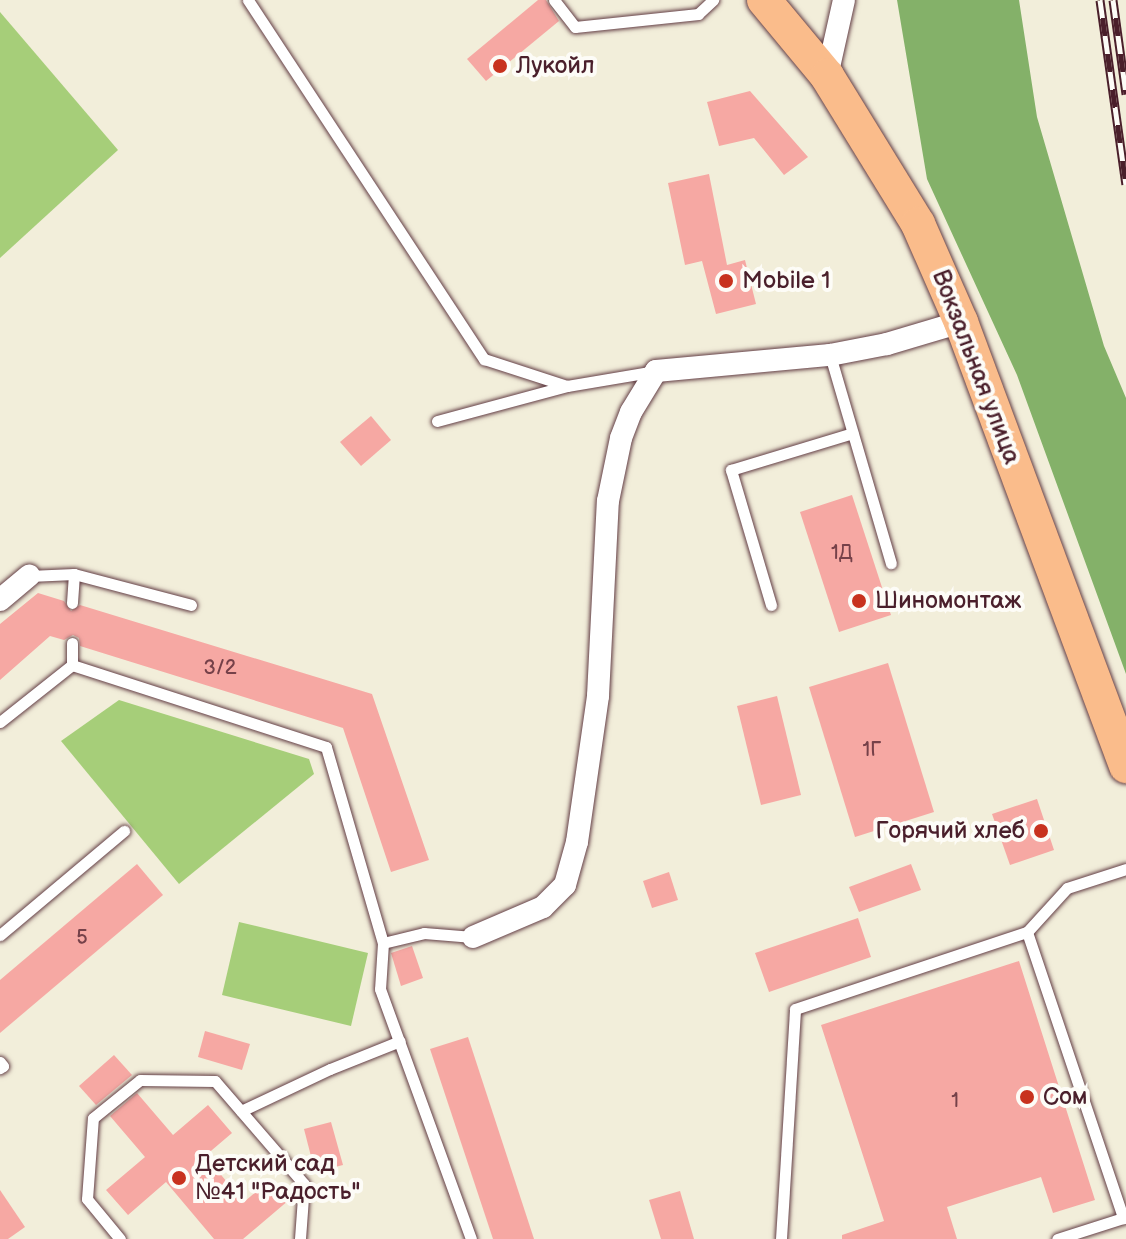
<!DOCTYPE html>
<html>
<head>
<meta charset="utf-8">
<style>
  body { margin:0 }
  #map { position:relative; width:1126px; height:1239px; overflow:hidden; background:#f2eeda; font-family:"Balsamiq Sans",sans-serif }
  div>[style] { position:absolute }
  .green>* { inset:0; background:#a6ce79 }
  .forest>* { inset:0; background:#84b169 }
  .building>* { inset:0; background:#f6a8a3 }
  .roads { filter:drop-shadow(0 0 2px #633e45) drop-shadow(0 0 2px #633e45) }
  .lane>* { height:11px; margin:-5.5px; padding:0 5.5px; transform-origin:5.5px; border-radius:5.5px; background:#fff }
  .street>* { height:22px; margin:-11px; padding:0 11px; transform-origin:11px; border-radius:11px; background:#fff }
  .primary>* { height:34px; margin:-17px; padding:0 17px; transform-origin:17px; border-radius:17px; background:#fabc8b }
  .rail>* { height:9px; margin-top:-4.5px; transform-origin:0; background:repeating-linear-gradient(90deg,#fdfcf7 0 18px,#4a1f2b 0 36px); box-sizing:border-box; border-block:2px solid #4a1f2b }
  .dots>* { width:22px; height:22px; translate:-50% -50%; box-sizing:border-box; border:4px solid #fdfcf7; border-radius:50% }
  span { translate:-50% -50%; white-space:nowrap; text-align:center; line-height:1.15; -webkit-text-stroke:8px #fdfcf7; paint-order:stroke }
  .number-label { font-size:20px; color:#754149 }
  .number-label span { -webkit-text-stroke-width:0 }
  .poi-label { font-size:24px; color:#4a1f2b }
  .left { translate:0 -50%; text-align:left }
  .right { translate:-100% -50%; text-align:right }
  .street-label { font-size:24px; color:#4a1f2b }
</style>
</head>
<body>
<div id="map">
  <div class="green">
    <div style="clip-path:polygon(0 12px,118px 150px,0 258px)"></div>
    <div style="clip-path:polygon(119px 700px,309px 759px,314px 774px,179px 884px,61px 741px)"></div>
    <div style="clip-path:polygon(239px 922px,368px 953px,351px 1026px,222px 995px)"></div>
  </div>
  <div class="forest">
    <div style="clip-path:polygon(897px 0,1019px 0,1037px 117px,1104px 346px,1126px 398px,1126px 674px,1017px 375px,927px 179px)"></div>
  </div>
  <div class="building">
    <div style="clip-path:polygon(538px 0,546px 0,559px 21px,486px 81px,467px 59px)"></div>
    <div style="clip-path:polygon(750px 91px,808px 157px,784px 175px,754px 138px,719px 146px,707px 102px)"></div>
    <div style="clip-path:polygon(709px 174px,727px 265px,745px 260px,756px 304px,716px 314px,702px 261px,685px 265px,668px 183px)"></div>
    <div style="clip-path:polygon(371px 416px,391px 440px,361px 466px,340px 442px)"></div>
    <div style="clip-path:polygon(852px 495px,891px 615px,839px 632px,800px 512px)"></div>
    <div style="clip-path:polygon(38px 593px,64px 601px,71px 611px,80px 605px,372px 694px,429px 860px,391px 872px,343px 728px,80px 646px,79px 638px,73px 635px,64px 640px,50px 636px,0 680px,0 624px)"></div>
    <div style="clip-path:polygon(888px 663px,934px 812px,855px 837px,809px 687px)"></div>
    <div style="clip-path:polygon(777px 696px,801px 795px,761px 805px,737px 706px)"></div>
    <div style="clip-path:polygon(1037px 799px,1054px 850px,1010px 865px,992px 814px)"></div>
    <div style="clip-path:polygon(137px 864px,163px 895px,0 1033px,0 980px)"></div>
    <div style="clip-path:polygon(911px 864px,921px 890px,859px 912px,849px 887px)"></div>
    <div style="clip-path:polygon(669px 872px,678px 900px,652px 908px,643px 881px)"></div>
    <div style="clip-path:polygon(858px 918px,871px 957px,769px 992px,755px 953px)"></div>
    <div style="clip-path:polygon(412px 946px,423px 978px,401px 986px,391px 953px)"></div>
    <div style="clip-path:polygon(1019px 961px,1095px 1200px,1053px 1213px,1041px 1177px,947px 1207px,957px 1239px,842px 1239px,842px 1235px,884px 1221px,821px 1025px)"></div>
    <div style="clip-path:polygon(205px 1031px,250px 1044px,242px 1070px,198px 1057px)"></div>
    <div style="clip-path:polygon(468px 1037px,534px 1239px,493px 1239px,430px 1049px)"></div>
    <div style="clip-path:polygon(114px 1055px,132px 1075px,96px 1105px,79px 1086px)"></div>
    <div style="clip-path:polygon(137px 1093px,173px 1135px,208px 1105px,232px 1133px,205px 1156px,244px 1202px,271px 1179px,289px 1200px,243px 1239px,214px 1239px,166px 1182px,128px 1215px,106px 1190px,145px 1157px,110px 1116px)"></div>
    <div style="clip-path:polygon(331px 1122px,343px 1165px,315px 1172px,304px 1129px)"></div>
    <div style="clip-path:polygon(0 1190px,25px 1227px,8px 1239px,0 1239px)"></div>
    <div style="clip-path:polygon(680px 1191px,694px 1239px,661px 1239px,649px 1200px)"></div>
  </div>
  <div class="roads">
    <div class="lane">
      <div style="left:248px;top:0;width:430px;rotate:56.7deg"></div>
      <div style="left:484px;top:359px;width:87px;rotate:18deg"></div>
      <div style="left:554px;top:0;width:34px;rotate:52deg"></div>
      <div style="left:575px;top:27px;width:124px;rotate:-6deg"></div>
      <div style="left:698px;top:14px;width:21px;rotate:-43deg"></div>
      <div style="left:830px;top:355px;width:217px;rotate:73.7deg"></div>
      <div style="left:437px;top:421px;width:135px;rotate:-15.1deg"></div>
      <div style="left:567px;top:386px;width:90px;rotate:-9.6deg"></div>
      <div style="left:74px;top:574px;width:121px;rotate:14.8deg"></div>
      <div style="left:29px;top:576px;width:45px;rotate:-2.5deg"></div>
      <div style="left:74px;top:574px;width:29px;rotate:94deg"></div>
      <div style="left:771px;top:605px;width:141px;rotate:-106.5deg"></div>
      <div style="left:731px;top:470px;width:127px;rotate:-16.9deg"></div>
      <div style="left:72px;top:665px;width:22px;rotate:-90deg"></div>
      <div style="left:0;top:722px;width:92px;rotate:-38.4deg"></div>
      <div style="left:72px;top:665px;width:267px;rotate:17.9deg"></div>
      <div style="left:326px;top:747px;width:204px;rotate:73.8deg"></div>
      <div style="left:383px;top:943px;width:46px;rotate:93.7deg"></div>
      <div style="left:380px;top:989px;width:266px;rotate:70deg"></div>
      <div style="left:1027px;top:932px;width:302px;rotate:71.4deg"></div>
      <div style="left:1123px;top:1218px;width:69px;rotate:162.3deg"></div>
      <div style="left:0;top:935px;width:162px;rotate:-40deg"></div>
      <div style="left:383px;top:943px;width:42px;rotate:-13.7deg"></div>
      <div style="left:424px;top:933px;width:49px;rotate:4.7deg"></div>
      <div style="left:0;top:1062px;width:5px;rotate:53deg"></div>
      <div style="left:3px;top:1066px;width:4px;rotate:146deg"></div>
      <div style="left:241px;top:1111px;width:98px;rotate:-25.3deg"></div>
      <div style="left:330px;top:1069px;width:75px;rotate:-21.8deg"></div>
      <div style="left:120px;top:1239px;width:52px;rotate:-129.5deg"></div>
      <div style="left:87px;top:1199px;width:81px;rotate:-85.8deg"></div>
      <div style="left:93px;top:1118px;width:60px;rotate:-39deg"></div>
      <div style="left:140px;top:1080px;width:75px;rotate:0.8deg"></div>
      <div style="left:215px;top:1081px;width:136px;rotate:49.2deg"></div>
      <div style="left:304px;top:1184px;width:55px;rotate:94.2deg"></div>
      <div style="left:781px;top:1239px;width:230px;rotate:-86.5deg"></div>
      <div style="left:795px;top:1009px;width:244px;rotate:-18.4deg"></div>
      <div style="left:1027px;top:932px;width:59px;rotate:-47.7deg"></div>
      <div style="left:1067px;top:888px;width:62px;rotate:-17.9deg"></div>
    </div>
    <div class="street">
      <div style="left:827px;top:76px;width:78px;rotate:-77.4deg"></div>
      <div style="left:0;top:600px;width:38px;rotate:-40deg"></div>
      <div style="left:473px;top:937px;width:76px;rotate:-23.2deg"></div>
      <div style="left:543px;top:907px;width:31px;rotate:-45deg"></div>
      <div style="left:565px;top:885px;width:45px;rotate:-74.4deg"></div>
      <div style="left:577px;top:842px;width:148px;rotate:-81.8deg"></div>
      <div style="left:598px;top:696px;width:195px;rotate:-87.1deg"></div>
      <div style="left:608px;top:501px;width:64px;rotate:-78.3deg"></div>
      <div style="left:621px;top:438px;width:28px;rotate:-69deg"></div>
      <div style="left:631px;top:412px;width:48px;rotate:-58.6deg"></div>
      <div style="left:656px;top:371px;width:175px;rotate:-5.3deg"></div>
      <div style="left:830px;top:355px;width:58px;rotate:-10.9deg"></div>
      <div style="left:887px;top:344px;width:77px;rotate:-16.6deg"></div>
    </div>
    <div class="primary">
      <div style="left:764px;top:0;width:99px;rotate:50.3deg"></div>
      <div style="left:827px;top:76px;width:174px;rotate:58.4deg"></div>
      <div style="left:918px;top:224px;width:107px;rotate:66.3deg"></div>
      <div style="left:961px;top:322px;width:474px;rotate:69.6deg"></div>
    </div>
  </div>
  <div class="rail">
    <div style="left:1100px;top:0;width:186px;rotate:82deg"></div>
    <div style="left:1113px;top:0;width:95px;rotate:82.1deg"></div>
  </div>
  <div class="dots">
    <div style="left:500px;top:66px;background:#c8321e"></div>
    <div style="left:726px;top:281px;background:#c8321e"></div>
    <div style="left:859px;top:601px;background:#c8321e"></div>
    <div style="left:1041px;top:831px;background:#c8321e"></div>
    <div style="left:1027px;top:1097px;background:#c8321e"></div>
    <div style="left:179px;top:1178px;background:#c8321e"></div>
  </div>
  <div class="number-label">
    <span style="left:842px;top:553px">1Д</span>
    <span style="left:220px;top:668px">3/2</span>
    <span style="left:872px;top:750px">1Г</span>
    <span style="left:82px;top:938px">5</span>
    <span style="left:955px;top:1101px">1</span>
  </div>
  <div class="poi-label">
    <span class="left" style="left:516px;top:66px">Лукойл</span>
    <span class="left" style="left:742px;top:281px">Mobile 1</span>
    <span class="left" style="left:875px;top:601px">Шиномонтаж</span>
    <span class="right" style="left:1025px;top:831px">Горячий хлеб</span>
    <span class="left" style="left:1043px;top:1097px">Сом</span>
    <span class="left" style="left:195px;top:1178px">Детский сад<br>№41 "Радость"</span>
  </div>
  <div class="street-label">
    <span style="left:976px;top:367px;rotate:69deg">Вокзальная улица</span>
  </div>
</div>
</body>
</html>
